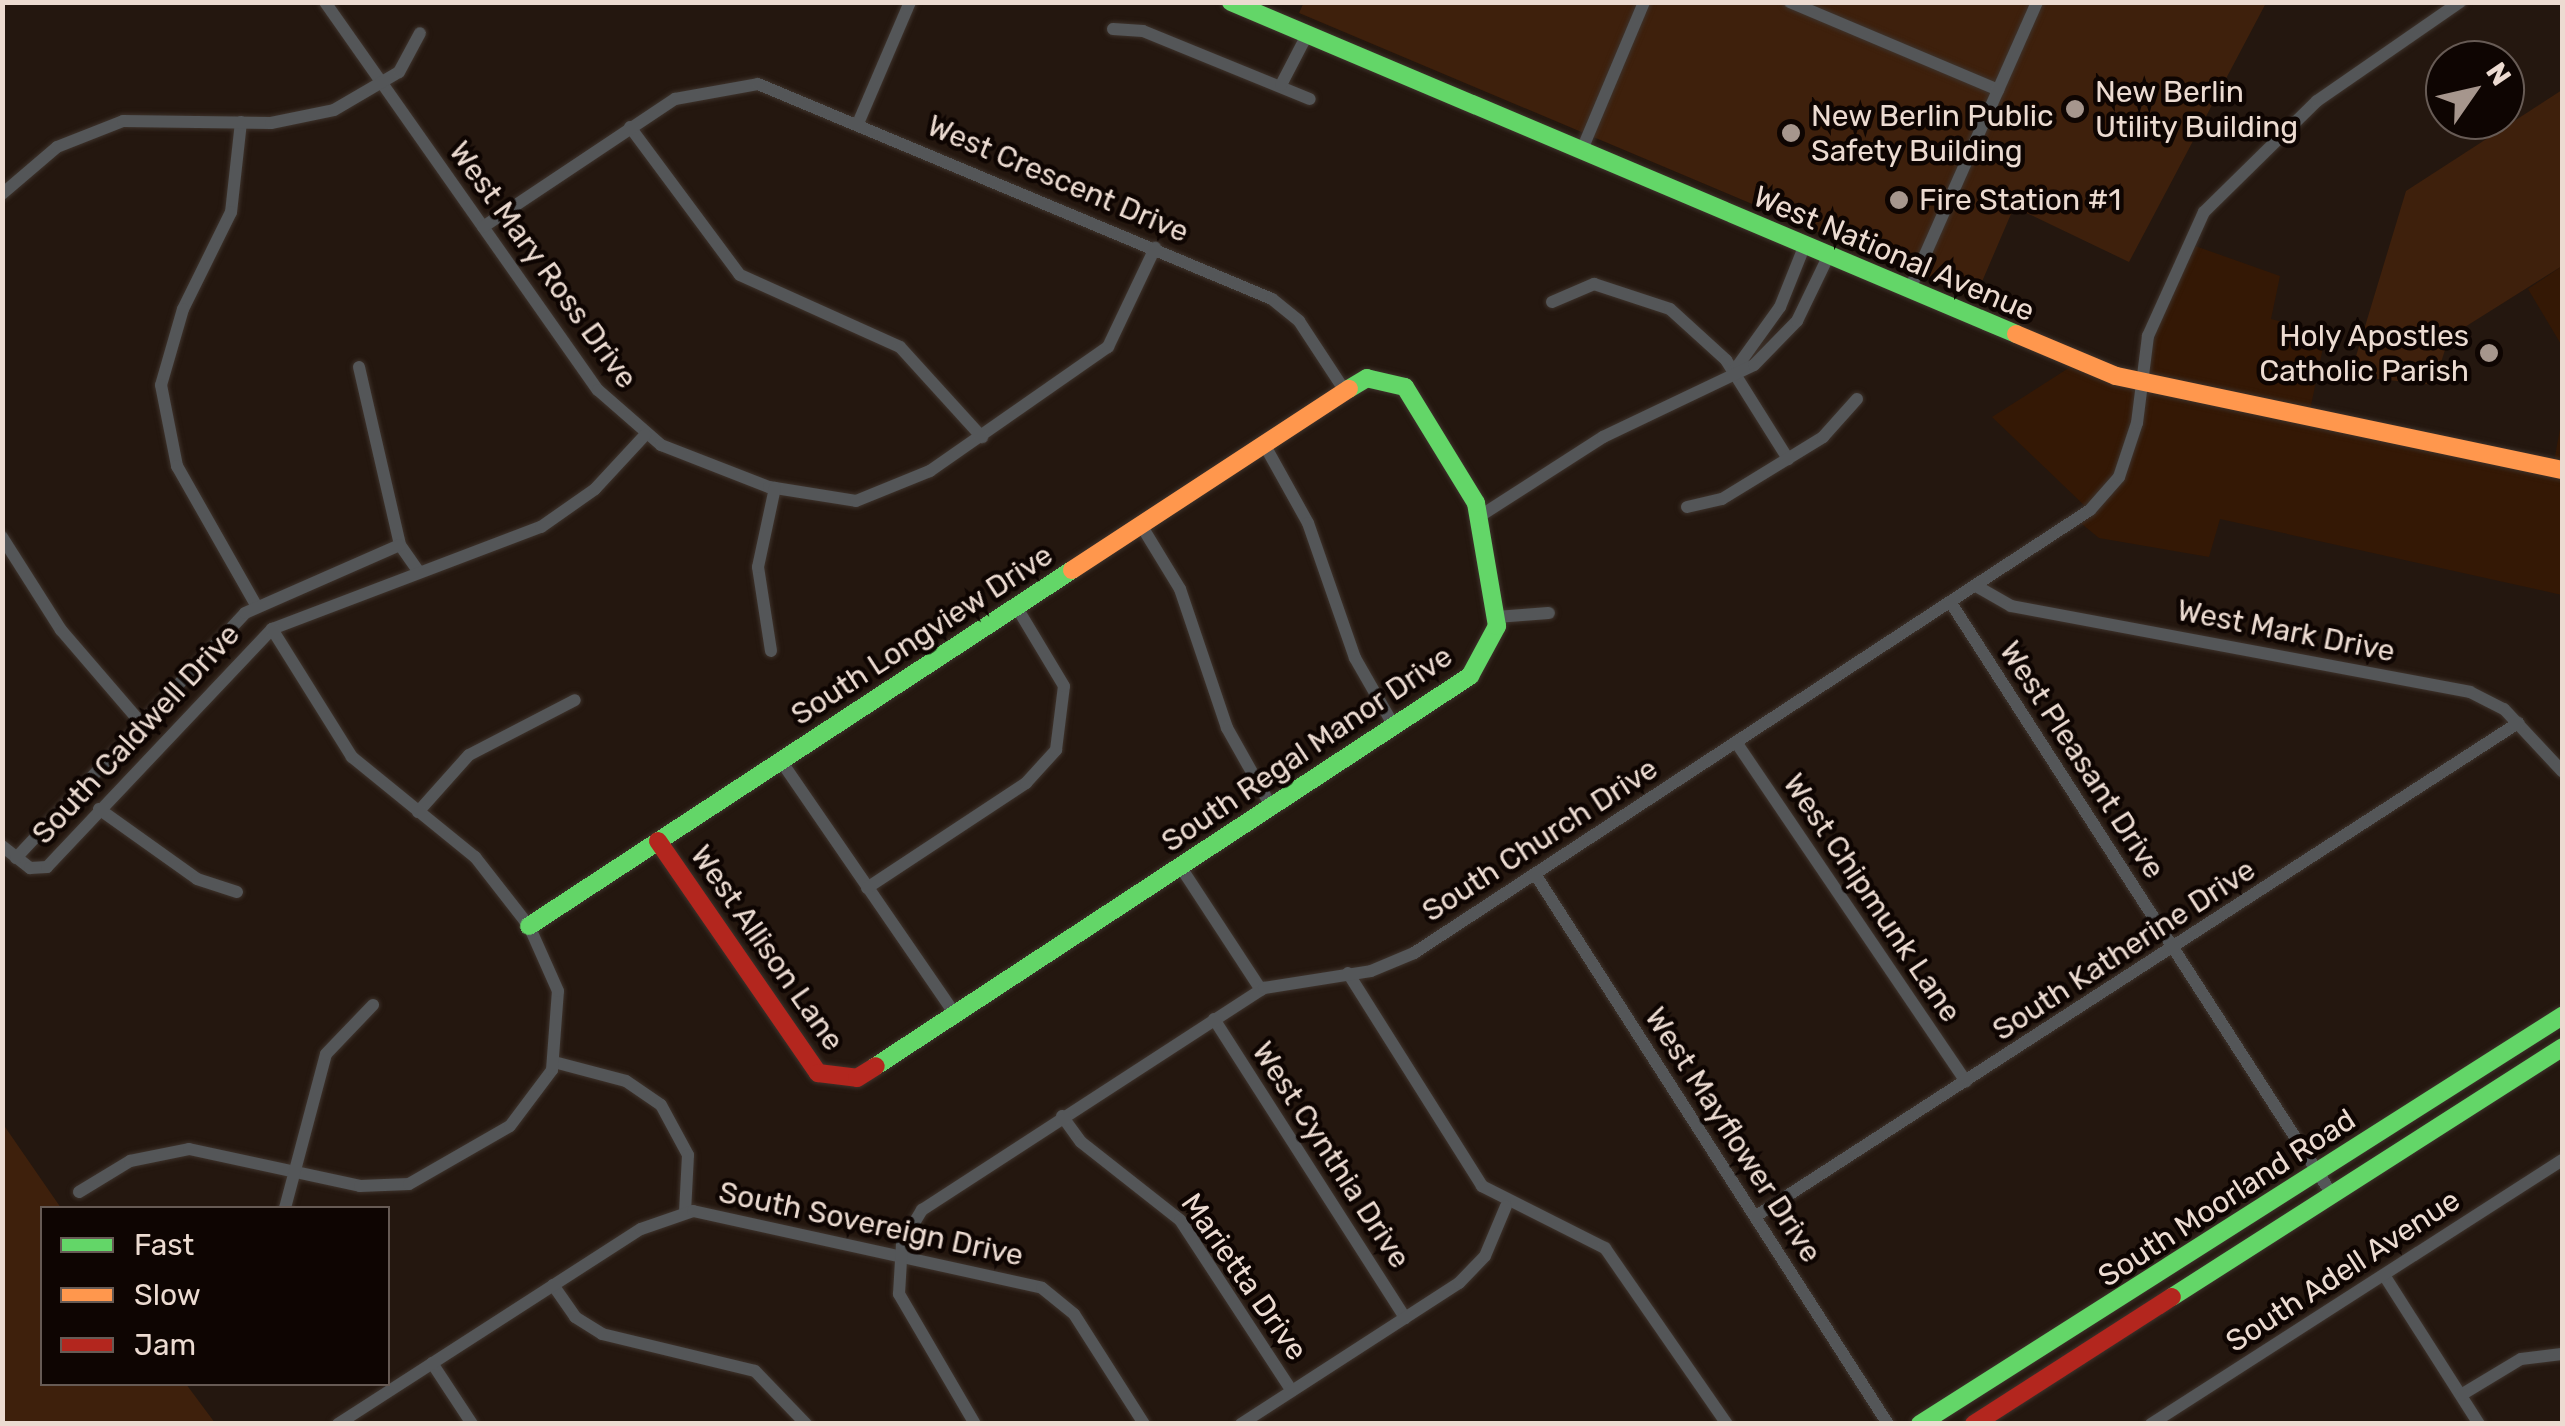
<!DOCTYPE html>
<html>
<head>
<meta charset="utf-8">
<style>
  body { margin:0 }
  #map { position:relative; width:2565px; height:1426px; overflow:hidden; background:#24170f; font-family:Rubik,sans-serif }
  div>[style] { position:absolute }
  .built>* { inset:0; background:#341805 }
  .green>* { inset:0; background:#3e200c }
  .roads { filter:drop-shadow(0 0 2px #3e332c) drop-shadow(0 0 2px #3e332c) }
  .street>* { height:12px; margin:-6px; padding:0 6px; transform-origin:6px; border-radius:6px; background:#545658 }
  .fast>* { height:18px; margin:-9px; padding:0 9px; transform-origin:9px; border-radius:9px; background:#63d668 }
  .slow>* { height:18px; margin:-9px; padding:0 9px; transform-origin:9px; border-radius:9px; background:#ff974d }
  .jam>* { height:18px; margin:-9px; padding:0 9px; transform-origin:9px; border-radius:9px; background:#b3261e }
  .dots>* { width:28px; height:28px; translate:-50% -50%; box-sizing:border-box; border:5px solid #0e0502; border-radius:50% }
  span { translate:-50% -50%; white-space:nowrap; text-align:center; line-height:1.15; -webkit-text-stroke:9px #0e0502; paint-order:stroke }
  .poi-label { font-size:30px; color:#ecdbd1 }
  .left { translate:0 -50%; text-align:left }
  .right { translate:-100% -50%; text-align:right }
  .street-label { font-size:30px; color:#ecdbd1 }
  .frame { position:absolute; inset:0; border:5px solid #ecdbd1; pointer-events:none }
  .legend { position:absolute; left:40px; top:1206px; width:350px; height:180px; box-sizing:border-box; background:#0e0502; border:2px solid #675b55; margin:0; padding:12px 18px; list-style:none; font-size:30px; color:#ecdbd1 }
  .legend li { display:flex; align-items:center; gap:20px; height:50px }
  .legend b { width:50px; border:2px solid #675b55 }
  .north { position:absolute; left:2425px; top:40px; width:100px; height:100px; box-sizing:border-box; background:#0e0502; border:2px solid #675b55; border-radius:50%; rotate:56deg; font-size:28px; font-weight:700; line-height:40px; text-align:center; color:#ecdbd1 }
  .north::after { content:''; display:block; margin:auto; width:35px; height:45px; background:#a6968d; clip-path:polygon(50% 0,100% 100%,50% 72%,0 100%) }
</style>
</head>
<body>
<div id="map">
  <div class="built">
    <div style="clip-path:polygon(2184px 242px,2280px 276px,2271px 319px,2326px 333px,2308px 420px,2553px 467px,2562px 418px,2562px 595px,2220px 519px,2209px 557px,2099px 538px,2077px 520px,2089px 510px,1992px 417px,2078px 362px,2141px 383px)"></div>
    <div style="clip-path:polygon(2562px 266px,2562px 346px,2528px 289px)"></div>
  </div>
  <div class="green">
    <div style="clip-path:polygon(1304px 2px,2266px 3px,2129px 262px,2014px 207px,1975px 298px,1299px 13px)"></div>
    <div style="clip-path:polygon(2562px 90px,2562px 266px,2449px 337px,2434px 385px,2350px 376px,2406px 191px)"></div>
    <div style="clip-path:polygon(3px 1124px,61px 1208px,42px 1208px,42px 1384px,186px 1384px,215px 1423px,3px 1423px)"></div>
  </div>
  <div class="roads">
    <div class="street">
      <div style="left:325px;top:2px;width:474px;rotate:54.9deg"></div>
      <div style="left:598px;top:390px;width:84px;rotate:41.1deg"></div>
      <div style="left:661px;top:445px;width:116px;rotate:21.3deg"></div>
      <div style="left:769px;top:487px;width:88px;rotate:9.1deg"></div>
      <div style="left:856px;top:501px;width:80px;rotate:-22.1deg"></div>
      <div style="left:930px;top:471px;width:217px;rotate:-34.9deg"></div>
      <div style="left:1108px;top:347px;width:110px;rotate:-64.6deg"></div>
      <div style="left:1790px;top:2px;width:226px;rotate:22.9deg"></div>
      <div style="left:1113px;top:29px;width:30px;rotate:4deg"></div>
      <div style="left:1143px;top:31px;width:180px;rotate:22.2deg"></div>
      <div style="left:1281px;top:85px;width:56px;rotate:-62.5deg"></div>
      <div style="left:859px;top:121px;width:129px;rotate:-66.8deg"></div>
      <div style="left:241px;top:122px;width:91px;rotate:96.3deg"></div>
      <div style="left:231px;top:212px;width:108px;rotate:116.3deg"></div>
      <div style="left:183px;top:309px;width:79px;rotate:106.1deg"></div>
      <div style="left:161px;top:385px;width:83px;rotate:78.8deg"></div>
      <div style="left:177px;top:466px;width:160px;rotate:60.4deg"></div>
      <div style="left:630px;top:127px;width:184px;rotate:53.4deg"></div>
      <div style="left:740px;top:275px;width:175px;rotate:24.2deg"></div>
      <div style="left:900px;top:347px;width:122px;rotate:47.7deg"></div>
      <div style="left:1581px;top:152px;width:163px;rotate:-67.2deg"></div>
      <div style="left:2px;top:194px;width:72px;rotate:-40.5deg"></div>
      <div style="left:57px;top:147px;width:71px;rotate:-21.5deg"></div>
      <div style="left:123px;top:121px;width:148px;rotate:0.8deg"></div>
      <div style="left:271px;top:123px;width:64px;rotate:-11.7deg"></div>
      <div style="left:334px;top:110px;width:75px;rotate:-30.3deg"></div>
      <div style="left:399px;top:72px;width:44px;rotate:-61.7deg"></div>
      <div style="left:483px;top:227px;width:231px;rotate:-33.7deg"></div>
      <div style="left:675px;top:99px;width:84px;rotate:-10.2deg"></div>
      <div style="left:758px;top:84px;width:557px;rotate:22.7deg"></div>
      <div style="left:1272px;top:299px;width:35px;rotate:39deg"></div>
      <div style="left:1299px;top:321px;width:84px;rotate:56.7deg"></div>
      <div style="left:1909px;top:291px;width:316px;rotate:-66.1deg"></div>
      <div style="left:1552px;top:302px;width:46px;rotate:-23.2deg"></div>
      <div style="left:1594px;top:284px;width:80px;rotate:18.2deg"></div>
      <div style="left:1670px;top:309px;width:76px;rotate:42.3deg"></div>
      <div style="left:1726px;top:360px;width:117px;rotate:57.9deg"></div>
      <div style="left:359px;top:367px;width:183px;rotate:77deg"></div>
      <div style="left:400px;top:545px;width:32px;rotate:55deg"></div>
      <div style="left:1734px;top:371px;width:79px;rotate:-54.3deg"></div>
      <div style="left:1780px;top:307px;width:65px;rotate:-68.2deg"></div>
      <div style="left:1264px;top:444px;width:90px;rotate:60.9deg"></div>
      <div style="left:1308px;top:523px;width:143px;rotate:70.8deg"></div>
      <div style="left:1355px;top:658px;width:78px;rotate:60.2deg"></div>
      <div style="left:1687px;top:507px;width:36px;rotate:-13deg"></div>
      <div style="left:1722px;top:499px;width:119px;rotate:-31.5deg"></div>
      <div style="left:1823px;top:437px;width:51px;rotate:-48.2deg"></div>
      <div style="left:1480px;top:516px;width:146px;rotate:-32.7deg"></div>
      <div style="left:1603px;top:437px;width:167px;rotate:-25.5deg"></div>
      <div style="left:1754px;top:365px;width:62px;rotate:-45.7deg"></div>
      <div style="left:1797px;top:321px;width:71px;rotate:-64.2deg"></div>
      <div style="left:1141px;top:525px;width:75px;rotate:58.6deg"></div>
      <div style="left:1180px;top:589px;width:147px;rotate:71.3deg"></div>
      <div style="left:1227px;top:728px;width:90px;rotate:60.6deg"></div>
      <div style="left:2px;top:537px;width:110px;rotate:57.6deg"></div>
      <div style="left:61px;top:630px;width:121px;rotate:49.3deg"></div>
      <div style="left:1976px;top:586px;width:40px;rotate:29.7deg"></div>
      <div style="left:2011px;top:606px;width:467px;rotate:10.6deg"></div>
      <div style="left:2470px;top:692px;width:38px;rotate:27deg"></div>
      <div style="left:2504px;top:709px;width:85px;rotate:46.9deg"></div>
      <div style="left:1951px;top:603px;width:705px;rotate:57.21deg"></div>
      <div style="left:1496px;top:617px;width:53px;rotate:-4.3deg"></div>
      <div style="left:771px;top:651px;width:85px;rotate:-98.8deg"></div>
      <div style="left:758px;top:567px;width:81px;rotate:-77.9deg"></div>
      <div style="left:1736px;top:742px;width:410px;rotate:55.9deg"></div>
      <div style="left:781px;top:761px;width:307px;rotate:55.5deg"></div>
      <div style="left:99px;top:809px;width:120px;rotate:35.5deg"></div>
      <div style="left:197px;top:879px;width:42px;rotate:18deg"></div>
      <div style="left:418px;top:812px;width:76px;rotate:-48.2deg"></div>
      <div style="left:469px;top:755px;width:119px;rotate:-27.4deg"></div>
      <div style="left:2px;top:846px;width:36px;rotate:38deg"></div>
      <div style="left:30px;top:868px;width:17px;rotate:-3deg"></div>
      <div style="left:47px;top:867px;width:328px;rotate:-46.6deg"></div>
      <div style="left:272px;top:629px;width:288px;rotate:-20.8deg"></div>
      <div style="left:541px;top:527px;width:66px;rotate:-35.1deg"></div>
      <div style="left:595px;top:489px;width:74px;rotate:-47.2deg"></div>
      <div style="left:16px;top:858px;width:335px;rotate:-46.9deg"></div>
      <div style="left:245px;top:613px;width:169px;rotate:-23.7deg"></div>
      <div style="left:1180px;top:866px;width:148px;rotate:56.8deg"></div>
      <div style="left:1535px;top:874px;width:654px;rotate:57.31deg"></div>
      <div style="left:867px;top:888px;width:191px;rotate:-33.4deg"></div>
      <div style="left:1026px;top:783px;width:45px;rotate:-47.7deg"></div>
      <div style="left:1056px;top:750px;width:64px;rotate:-82.9deg"></div>
      <div style="left:1064px;top:686px;width:93px;rotate:-121deg"></div>
      <div style="left:1348px;top:973px;width:252px;rotate:57.8deg"></div>
      <div style="left:1482px;top:1186px;width:138px;rotate:26.8deg"></div>
      <div style="left:1605px;top:1248px;width:214px;rotate:55.3deg"></div>
      <div style="left:1214px;top:1019px;width:355px;rotate:57.4deg"></div>
      <div style="left:554px;top:1062px;width:74px;rotate:14.8deg"></div>
      <div style="left:626px;top:1081px;width:42px;rotate:34.4deg"></div>
      <div style="left:661px;top:1105px;width:57px;rotate:61.6deg"></div>
      <div style="left:688px;top:1155px;width:57px;rotate:93deg"></div>
      <div style="left:1062px;top:1116px;width:32px;rotate:54deg"></div>
      <div style="left:1081px;top:1142px;width:126px;rotate:38.2deg"></div>
      <div style="left:1180px;top:1220px;width:204px;rotate:56.8deg"></div>
      <div style="left:79px;top:1192px;width:60px;rotate:-31.3deg"></div>
      <div style="left:130px;top:1161px;width:60px;rotate:-11.5deg"></div>
      <div style="left:189px;top:1149px;width:175px;rotate:12.2deg"></div>
      <div style="left:360px;top:1186px;width:49px;rotate:-2.3deg"></div>
      <div style="left:409px;top:1184px;width:116px;rotate:-29.9deg"></div>
      <div style="left:510px;top:1126px;width:70px;rotate:-53.1deg"></div>
      <div style="left:552px;top:1070px;width:79px;rotate:-85.7deg"></div>
      <div style="left:558px;top:991px;width:71px;rotate:-114deg"></div>
      <div style="left:529px;top:926px;width:88px;rotate:-128deg"></div>
      <div style="left:475px;top:857px;width:159px;rotate:-140.9deg"></div>
      <div style="left:352px;top:757px;width:151px;rotate:-122deg"></div>
      <div style="left:285px;top:1208px;width:159px;rotate:-75.1deg"></div>
      <div style="left:326px;top:1054px;width:68px;rotate:-46.2deg"></div>
      <div style="left:1756px;top:1216px;width:908px;rotate:-32.9deg"></div>
      <div style="left:2384px;top:1275px;width:177px;rotate:57.5deg"></div>
      <div style="left:553px;top:1285px;width:39px;rotate:55deg"></div>
      <div style="left:575px;top:1317px;width:32px;rotate:32deg"></div>
      <div style="left:602px;top:1334px;width:157px;rotate:13.6deg"></div>
      <div style="left:755px;top:1371px;width:74px;rotate:46.1deg"></div>
      <div style="left:432px;top:1363px;width:73px;rotate:56.7deg"></div>
      <div style="left:2461px;top:1395px;width:70px;rotate:-31deg"></div>
      <div style="left:2521px;top:1359px;width:41px;rotate:-7deg"></div>
      <div style="left:338px;top:1424px;width:360px;rotate:-32.8deg"></div>
      <div style="left:641px;top:1229px;width:55px;rotate:-19.1deg"></div>
      <div style="left:693px;top:1211px;width:357px;rotate:12.4deg"></div>
      <div style="left:1042px;top:1288px;width:41px;rotate:39.1deg"></div>
      <div style="left:1074px;top:1314px;width:130px;rotate:57.5deg"></div>
      <div style="left:975px;top:1424px;width:151px;rotate:-120.3deg"></div>
      <div style="left:899px;top:1294px;width:51px;rotate:-86.6deg"></div>
      <div style="left:902px;top:1243px;width:39px;rotate:-59deg"></div>
      <div style="left:922px;top:1210px;width:408px;rotate:-33deg"></div>
      <div style="left:1264px;top:988px;width:108px;rotate:-9deg"></div>
      <div style="left:1371px;top:971px;width:47px;rotate:-22.7deg"></div>
      <div style="left:1414px;top:953px;width:808px;rotate:-33.24deg"></div>
      <div style="left:2090px;top:510px;width:44px;rotate:-48.7deg"></div>
      <div style="left:2119px;top:477px;width:57px;rotate:-71.6deg"></div>
      <div style="left:2137px;top:423px;width:88px;rotate:-82.8deg"></div>
      <div style="left:2148px;top:336px;width:136px;rotate:-65.7deg"></div>
      <div style="left:2204px;top:212px;width:158px;rotate:-44.5deg"></div>
      <div style="left:2317px;top:101px;width:174px;rotate:-34.7deg"></div>
      <div style="left:1241px;top:1424px;width:260px;rotate:-32.9deg"></div>
      <div style="left:1459px;top:1283px;width:37px;rotate:-46deg"></div>
      <div style="left:1485px;top:1256px;width:54px;rotate:-67.2deg"></div>
      <div style="left:2151px;top:1424px;width:488px;rotate:-32.7deg"></div>
    </div>
    <div class="fast">
      <div style="left:1231px;top:2px;width:852px;rotate:22.92deg"></div>
      <div style="left:529px;top:926px;width:649px;rotate:-33.25deg"></div>
      <div style="left:876px;top:1066px;width:711px;rotate:-33.29deg"></div>
      <div style="left:1470px;top:676px;width:57px;rotate:-61.6deg"></div>
      <div style="left:1497px;top:626px;width:125px;rotate:-99.7deg"></div>
      <div style="left:1476px;top:503px;width:136px;rotate:-121.5deg"></div>
      <div style="left:1405px;top:387px;width:39px;rotate:-167deg"></div>
      <div style="left:1367px;top:378px;width:21px;rotate:149deg"></div>
      <div style="left:2172px;top:1297px;width:463px;rotate:-32.6deg"></div>
      <div style="left:1920px;top:1424px;width:761px;rotate:-32.44deg"></div>
    </div>
    <div class="slow">
      <div style="left:2016px;top:334px;width:108px;rotate:22.8deg"></div>
      <div style="left:2116px;top:376px;width:456px;rotate:11.9deg"></div>
      <div style="left:1072px;top:570px;width:331px;rotate:-33.2deg"></div>
    </div>
    <div class="jam">
      <div style="left:658px;top:841px;width:282px;rotate:55.4deg"></div>
      <div style="left:818px;top:1073px;width:39px;rotate:7deg"></div>
      <div style="left:857px;top:1078px;width:22px;rotate:-32deg"></div>
      <div style="left:1974px;top:1424px;width:235px;rotate:-32.7deg"></div>
    </div>
  </div>
  <div class="dots">
    <div style="left:2075px;top:109px;background:#a6968d"></div>
    <div style="left:1791px;top:133px;background:#a6968d"></div>
    <div style="left:1899px;top:200px;background:#a6968d"></div>
    <div style="left:2489px;top:353px;background:#a6968d"></div>
  </div>
  <div class="poi-label">
    <span class="left" style="left:2095px;top:109px">New Berlin<br>Utility Building</span>
    <span class="left" style="left:1811px;top:133px">New Berlin Public<br>Safety Building</span>
    <span class="left" style="left:1919px;top:200px">Fire Station #1</span>
    <span class="right" style="left:2469px;top:353px">Holy Apostles<br>Catholic Parish</span>
  </div>
  <div class="street-label">
    <span style="left:1058px;top:179px;rotate:23deg">West Crescent Drive</span>
    <span style="left:1894px;top:254px;rotate:23deg">West National Avenue</span>
    <span style="left:543px;top:265px;rotate:54deg">West Mary Ross Drive</span>
    <span style="left:2286px;top:631px;rotate:11deg">West Mark Drive</span>
    <span style="left:922px;top:635px;rotate:-33deg">South Longview Drive</span>
    <span style="left:136px;top:734px;rotate:-47deg">South Caldwell Drive</span>
    <span style="left:1307px;top:749px;rotate:-34deg">South Regal Manor Drive</span>
    <span style="left:2082px;top:760px;rotate:57deg">West Pleasant Drive</span>
    <span style="left:1540px;top:840px;rotate:-33deg">South Church Drive</span>
    <span style="left:1872px;top:898px;rotate:56deg">West Chipmunk Lane</span>
    <span style="left:767px;top:948px;rotate:55deg">West Allison Lane</span>
    <span style="left:2124px;top:950px;rotate:-33deg">South Katherine Drive</span>
    <span style="left:1733px;top:1135px;rotate:57deg">West Mayflower Drive</span>
    <span style="left:1331px;top:1155px;rotate:57deg">West Cynthia Drive</span>
    <span style="left:2227px;top:1198px;rotate:-33deg">South Moorland Road</span>
    <span style="left:871px;top:1224px;rotate:12deg">South Sovereign Drive</span>
    <span style="left:2343px;top:1271px;rotate:-33deg">South Adell Avenue</span>
    <span style="left:1244px;top:1277px;rotate:55deg">Marietta Drive</span>
  </div>
  <div class="frame"></div>
  <ul class="legend">
  <li><b style="height:12px;background:#63d668"></b>Fast</li>
  <li><b style="height:12px;background:#ff974d"></b>Slow</li>
  <li><b style="height:12px;background:#b3261e"></b>Jam</li>
  </ul>
  <div class="north">N</div>
</div>
</body>
</html>
